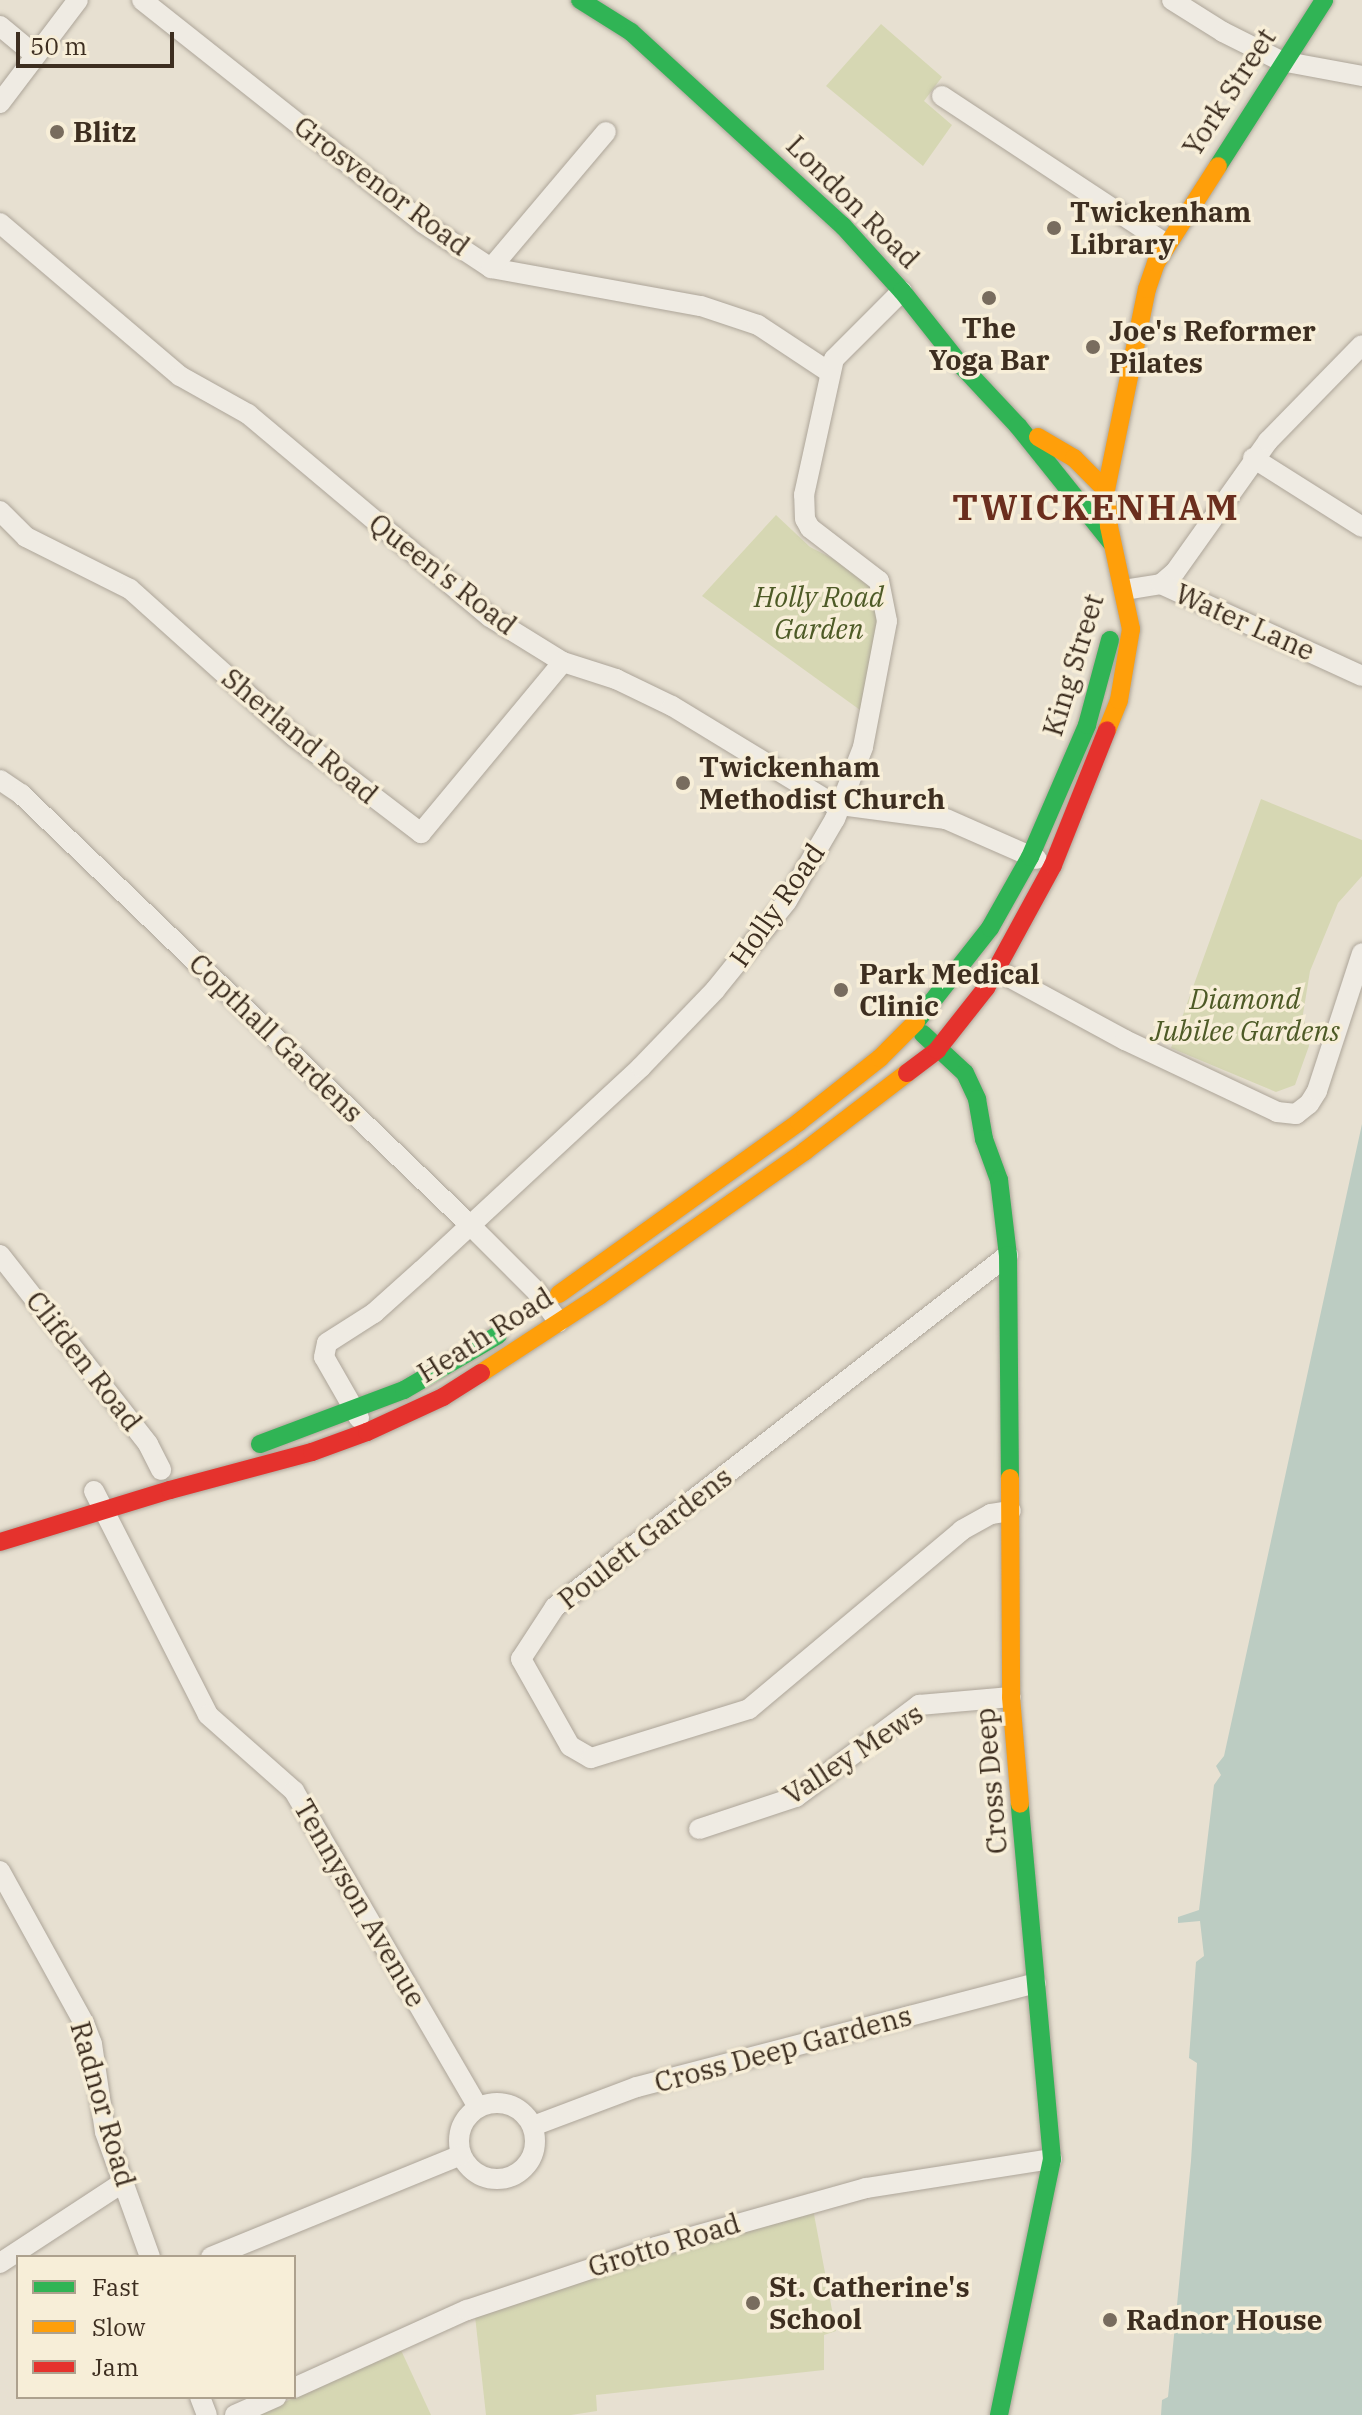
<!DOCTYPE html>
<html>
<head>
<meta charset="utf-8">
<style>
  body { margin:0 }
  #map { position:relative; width:1362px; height:2415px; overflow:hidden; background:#e7e0d1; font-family:"IBM Plex Serif",serif }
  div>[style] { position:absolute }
  .green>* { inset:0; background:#d6d7b3 }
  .water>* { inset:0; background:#bcccc2 }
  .roads { filter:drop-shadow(0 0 2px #ada599) drop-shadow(0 0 2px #ada599) }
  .street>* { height:20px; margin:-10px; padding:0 10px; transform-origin:10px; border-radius:10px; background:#efebe3 }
  .street>.ring { margin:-10px; padding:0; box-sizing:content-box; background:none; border:20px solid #efebe3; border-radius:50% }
  .fast>* { height:18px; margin:-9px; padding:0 9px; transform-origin:9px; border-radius:9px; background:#30b455 }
  .slow>* { height:18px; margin:-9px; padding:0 9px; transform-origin:9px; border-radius:9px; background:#ff9f0a }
  .jam>* { height:18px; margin:-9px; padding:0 9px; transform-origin:9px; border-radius:9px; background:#e5322d }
  .dots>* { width:22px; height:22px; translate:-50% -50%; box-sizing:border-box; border:4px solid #f7eed8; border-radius:50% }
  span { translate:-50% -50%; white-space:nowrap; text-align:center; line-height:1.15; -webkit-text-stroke:7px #f7eed8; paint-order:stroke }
  .street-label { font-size:28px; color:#3d2e20 }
  .poi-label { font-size:28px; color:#3d2e20; font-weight:700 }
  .left { translate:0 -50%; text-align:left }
  .park-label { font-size:28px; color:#4d5a26; font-style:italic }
  .district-label { font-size:36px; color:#6b2e1e; font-weight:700; letter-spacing:2px }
  .legend { position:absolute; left:16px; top:2255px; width:280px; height:144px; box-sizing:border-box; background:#f7eed8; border:2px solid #ada18e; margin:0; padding:10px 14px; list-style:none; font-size:24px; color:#3d2e20 }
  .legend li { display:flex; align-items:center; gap:16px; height:40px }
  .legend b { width:40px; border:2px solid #ada18e }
  .scale { position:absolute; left:16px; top:32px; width:158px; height:36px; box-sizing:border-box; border:4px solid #3d2e20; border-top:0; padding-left:10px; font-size:24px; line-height:28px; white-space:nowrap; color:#3d2e20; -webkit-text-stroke:6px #f7eed8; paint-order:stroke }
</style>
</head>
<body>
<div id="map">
  <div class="green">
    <div style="clip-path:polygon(881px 24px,942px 77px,924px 101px,952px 125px,923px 166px,826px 86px)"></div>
    <div style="clip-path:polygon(776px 515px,810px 547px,861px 573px,871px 586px,877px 599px,878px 643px,867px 715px,702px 596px)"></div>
    <div style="clip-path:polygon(1261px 799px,1362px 840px,1362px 876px,1338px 903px,1310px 971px,1303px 1014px,1309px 1046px,1295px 1085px,1276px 1092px,1171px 1048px)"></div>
    <div style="clip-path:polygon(813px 2209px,836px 2331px,824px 2335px,824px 2370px,596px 2395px,597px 2411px,571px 2415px,486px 2415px,475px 2316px,540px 2291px)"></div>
    <div style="clip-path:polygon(400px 2348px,431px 2415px,257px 2415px)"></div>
  </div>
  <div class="water">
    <div style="clip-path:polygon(1362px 1124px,1362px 2415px,1161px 2415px,1162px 2400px,1168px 2397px,1191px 2161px,1197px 2063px,1189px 2058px,1196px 1962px,1204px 1956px,1200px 1921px,1178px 1923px,1178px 1917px,1199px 1910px,1214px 1785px,1221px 1775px,1216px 1766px,1224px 1756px)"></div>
  </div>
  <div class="roads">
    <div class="street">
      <div style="left:142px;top:0;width:359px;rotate:38.4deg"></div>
      <div style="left:423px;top:223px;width:82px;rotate:33.5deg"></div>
      <div style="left:491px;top:268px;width:213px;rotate:10.3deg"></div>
      <div style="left:701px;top:306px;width:60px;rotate:18.4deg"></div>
      <div style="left:758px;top:325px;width:85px;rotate:33.5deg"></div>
      <div style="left:1172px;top:0;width:60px;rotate:32.1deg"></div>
      <div style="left:1223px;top:32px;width:65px;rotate:26.6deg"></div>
      <div style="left:1281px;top:61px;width:82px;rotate:10.5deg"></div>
      <div style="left:0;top:26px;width:45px;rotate:39.6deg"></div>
      <div style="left:942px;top:96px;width:267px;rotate:33.4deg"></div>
      <div style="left:0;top:103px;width:129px;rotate:-52.9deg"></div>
      <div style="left:0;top:223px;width:236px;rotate:40.4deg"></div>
      <div style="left:180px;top:376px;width:78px;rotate:29.2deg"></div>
      <div style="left:248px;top:414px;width:316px;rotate:40deg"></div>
      <div style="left:490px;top:617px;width:86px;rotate:31.7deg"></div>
      <div style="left:563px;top:662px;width:56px;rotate:17.8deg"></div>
      <div style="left:616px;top:679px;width:62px;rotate:25.7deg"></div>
      <div style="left:672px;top:706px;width:188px;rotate:31.3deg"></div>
      <div style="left:833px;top:804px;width:114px;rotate:7.6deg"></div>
      <div style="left:946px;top:819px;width:99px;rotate:23.7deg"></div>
      <div style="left:491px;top:268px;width:178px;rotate:-49.8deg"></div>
      <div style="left:1253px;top:458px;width:129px;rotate:32.3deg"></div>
      <div style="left:0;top:511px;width:37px;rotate:45deg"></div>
      <div style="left:26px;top:537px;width:116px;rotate:26.6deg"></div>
      <div style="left:130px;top:589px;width:220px;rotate:41.9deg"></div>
      <div style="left:294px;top:736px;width:160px;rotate:37.4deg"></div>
      <div style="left:421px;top:833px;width:222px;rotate:-50.3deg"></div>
      <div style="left:1161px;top:584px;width:18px;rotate:-41deg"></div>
      <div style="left:1175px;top:572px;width:161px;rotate:-54.6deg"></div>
      <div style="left:1268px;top:441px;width:134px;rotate:-45.6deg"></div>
      <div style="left:1124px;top:590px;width:37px;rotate:-9deg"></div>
      <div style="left:1161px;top:584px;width:221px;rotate:24.6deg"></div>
      <div style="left:0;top:780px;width:25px;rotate:34deg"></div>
      <div style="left:21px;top:794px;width:621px;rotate:43.83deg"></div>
      <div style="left:469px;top:1224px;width:96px;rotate:45deg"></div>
      <div style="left:537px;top:1292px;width:37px;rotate:54deg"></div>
      <div style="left:996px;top:970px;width:147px;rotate:28.5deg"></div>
      <div style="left:1125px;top:1040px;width:168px;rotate:25.3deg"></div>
      <div style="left:1277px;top:1112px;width:19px;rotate:6deg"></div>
      <div style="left:1296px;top:1114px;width:16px;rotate:-38deg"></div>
      <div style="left:1309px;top:1104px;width:15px;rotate:-58deg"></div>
      <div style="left:1317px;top:1091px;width:145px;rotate:-71.9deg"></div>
      <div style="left:0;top:1255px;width:240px;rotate:51.9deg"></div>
      <div style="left:148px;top:1444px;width:29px;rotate:63deg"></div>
      <div style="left:1008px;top:1255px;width:574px;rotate:142.15deg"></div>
      <div style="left:555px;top:1607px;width:62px;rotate:123.2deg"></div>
      <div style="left:521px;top:1659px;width:100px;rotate:60.6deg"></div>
      <div style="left:570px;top:1746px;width:24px;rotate:30deg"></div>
      <div style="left:591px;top:1758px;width:165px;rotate:-17.2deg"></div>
      <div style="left:749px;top:1709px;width:278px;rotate:-40deg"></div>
      <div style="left:962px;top:1530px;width:33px;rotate:-29deg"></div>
      <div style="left:991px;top:1514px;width:20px;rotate:-9deg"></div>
      <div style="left:359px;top:1418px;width:70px;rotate:-119.8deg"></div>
      <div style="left:324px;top:1357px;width:14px;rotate:-78deg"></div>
      <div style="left:327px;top:1343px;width:56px;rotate:-32.6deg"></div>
      <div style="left:374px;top:1313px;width:64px;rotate:-41.9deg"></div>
      <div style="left:422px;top:1270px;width:299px;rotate:-42.8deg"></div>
      <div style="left:641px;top:1067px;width:107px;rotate:-46.1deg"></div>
      <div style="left:715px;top:990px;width:114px;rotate:-51deg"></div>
      <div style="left:787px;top:901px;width:95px;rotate:-59.7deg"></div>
      <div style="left:835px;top:819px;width:77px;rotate:-68.7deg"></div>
      <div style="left:863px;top:747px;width:128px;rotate:-79.2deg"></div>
      <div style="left:887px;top:621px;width:41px;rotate:-101.3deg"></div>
      <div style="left:879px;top:581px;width:87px;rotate:-142.5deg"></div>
      <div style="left:810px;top:528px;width:10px;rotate:-119deg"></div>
      <div style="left:805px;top:519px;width:24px;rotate:-92deg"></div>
      <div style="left:804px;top:495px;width:139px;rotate:-77.6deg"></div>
      <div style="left:834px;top:359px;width:96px;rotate:-45deg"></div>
      <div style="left:94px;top:1491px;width:251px;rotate:63deg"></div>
      <div style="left:208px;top:1715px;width:115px;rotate:41.5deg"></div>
      <div style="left:294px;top:1791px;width:366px;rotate:59.8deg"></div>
      <div style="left:699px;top:1829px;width:102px;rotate:-18.3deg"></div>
      <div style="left:796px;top:1797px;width:154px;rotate:-36.8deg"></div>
      <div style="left:919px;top:1705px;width:92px;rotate:-5deg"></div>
      <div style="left:0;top:1871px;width:174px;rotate:61.1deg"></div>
      <div style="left:84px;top:2023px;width:22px;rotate:69deg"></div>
      <div style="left:92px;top:2044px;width:89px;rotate:81.6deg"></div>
      <div style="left:105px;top:2132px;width:133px;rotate:70.2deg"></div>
      <div class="ring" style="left:459px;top:2103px;width:56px;height:56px"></div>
      <div style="left:533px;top:2126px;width:111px;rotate:-20.6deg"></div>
      <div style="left:637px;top:2087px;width:412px;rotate:-14.6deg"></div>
      <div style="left:211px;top:2257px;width:270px;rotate:-22.2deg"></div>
      <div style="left:0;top:2263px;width:148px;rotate:-33.2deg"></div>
      <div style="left:294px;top:2388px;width:190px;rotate:-24.3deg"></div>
      <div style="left:467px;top:2310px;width:199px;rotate:-18.4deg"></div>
      <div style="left:656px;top:2247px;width:218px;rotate:-15.7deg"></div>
      <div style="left:866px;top:2188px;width:188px;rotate:-8.9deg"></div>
      <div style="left:200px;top:2397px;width:19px;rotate:69deg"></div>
      <div style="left:235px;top:2415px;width:45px;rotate:-23.7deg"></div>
    </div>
    <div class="fast">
      <div style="left:580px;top:0;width:60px;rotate:32.1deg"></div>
      <div style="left:631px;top:32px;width:287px;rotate:42.5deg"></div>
      <div style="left:843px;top:226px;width:88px;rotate:47.8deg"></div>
      <div style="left:902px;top:291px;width:92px;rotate:51.6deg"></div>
      <div style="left:959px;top:363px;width:86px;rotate:46.9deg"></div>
      <div style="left:1018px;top:426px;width:149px;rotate:51.3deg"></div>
      <div style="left:1218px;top:166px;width:197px;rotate:-57.4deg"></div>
      <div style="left:916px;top:1022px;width:120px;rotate:-51.8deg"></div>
      <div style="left:990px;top:928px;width:81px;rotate:-60.6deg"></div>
      <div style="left:1030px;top:857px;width:144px;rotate:-66.6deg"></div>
      <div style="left:1087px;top:725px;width:88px;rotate:-74.9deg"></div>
      <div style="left:923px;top:1034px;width:57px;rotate:42.9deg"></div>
      <div style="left:965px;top:1073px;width:29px;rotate:65deg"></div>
      <div style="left:977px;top:1099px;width:41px;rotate:80.1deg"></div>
      <div style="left:984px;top:1139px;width:44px;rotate:69.9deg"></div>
      <div style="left:999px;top:1180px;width:76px;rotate:83.2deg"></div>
      <div style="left:1008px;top:1255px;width:223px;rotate:89.5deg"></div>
      <div style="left:260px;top:1444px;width:154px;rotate:-20.6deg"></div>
      <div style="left:404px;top:1390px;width:109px;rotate:-30.3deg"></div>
      <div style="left:999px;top:2415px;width:261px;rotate:-78.3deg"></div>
      <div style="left:1052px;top:2159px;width:356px;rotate:-95.2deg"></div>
    </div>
    <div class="slow">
      <div style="left:1038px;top:437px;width:42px;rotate:30.3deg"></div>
      <div style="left:1074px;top:458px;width:45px;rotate:45deg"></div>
      <div style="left:1107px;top:730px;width:32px;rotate:-68deg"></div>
      <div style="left:1119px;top:700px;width:72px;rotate:-80.4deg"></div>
      <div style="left:1131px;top:629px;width:105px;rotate:-102.1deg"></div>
      <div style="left:1109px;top:526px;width:36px;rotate:-95deg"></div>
      <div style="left:1106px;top:490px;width:205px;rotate:-78.5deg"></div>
      <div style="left:1147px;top:289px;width:28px;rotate:-71deg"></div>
      <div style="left:1156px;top:263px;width:115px;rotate:-57.4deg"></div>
      <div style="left:559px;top:1294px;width:295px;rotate:-35.6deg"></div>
      <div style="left:799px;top:1122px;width:103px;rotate:-38.3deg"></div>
      <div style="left:880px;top:1058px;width:51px;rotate:-45deg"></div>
      <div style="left:481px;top:1373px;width:141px;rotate:-33.1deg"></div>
      <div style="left:599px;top:1296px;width:252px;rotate:-35.1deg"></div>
      <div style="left:805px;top:1151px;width:128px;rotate:-37.4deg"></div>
      <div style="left:1010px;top:1478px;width:219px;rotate:89.7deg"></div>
      <div style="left:1011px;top:1697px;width:107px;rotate:85.2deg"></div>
    </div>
    <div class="jam">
      <div style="left:907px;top:1073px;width:38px;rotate:-37deg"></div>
      <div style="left:937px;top:1050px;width:79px;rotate:-51.7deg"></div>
      <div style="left:986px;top:988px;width:140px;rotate:-61.4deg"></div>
      <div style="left:1053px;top:865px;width:145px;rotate:-68.2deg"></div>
      <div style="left:0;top:1542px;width:178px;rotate:-17deg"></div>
      <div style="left:170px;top:1490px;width:147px;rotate:-15deg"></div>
      <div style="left:312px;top:1452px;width:59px;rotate:-20deg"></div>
      <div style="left:367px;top:1432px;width:84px;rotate:-24.7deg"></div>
      <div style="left:443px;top:1397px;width:45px;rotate:-32.3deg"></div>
    </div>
  </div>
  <div class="dots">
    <div style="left:57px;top:132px;background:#786c5e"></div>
    <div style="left:1054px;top:228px;background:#786c5e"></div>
    <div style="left:989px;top:298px;background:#786c5e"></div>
    <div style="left:1093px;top:347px;background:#786c5e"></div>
    <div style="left:683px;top:783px;background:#786c5e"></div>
    <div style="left:841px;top:990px;background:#786c5e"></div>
    <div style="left:753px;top:2303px;background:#786c5e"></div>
    <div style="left:1110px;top:2320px;background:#786c5e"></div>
  </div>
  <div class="street-label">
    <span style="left:1229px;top:92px;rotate:-57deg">York Street</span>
    <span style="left:382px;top:186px;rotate:37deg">Grosvenor Road</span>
    <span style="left:853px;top:202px;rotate:45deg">London Road</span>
    <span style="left:443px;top:574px;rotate:38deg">Queen's Road</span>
    <span style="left:1245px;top:622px;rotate:24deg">Water Lane</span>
    <span style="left:1073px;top:665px;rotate:-73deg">King Street</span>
    <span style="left:300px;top:736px;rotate:40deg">Sherland Road</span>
    <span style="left:777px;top:905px;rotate:-55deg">Holly Road</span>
    <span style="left:276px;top:1038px;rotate:44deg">Copthall Gardens</span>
    <span style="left:485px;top:1335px;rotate:-32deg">Heath Road</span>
    <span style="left:84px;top:1361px;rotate:52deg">Clifden Road</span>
    <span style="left:645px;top:1538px;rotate:-38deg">Poulett Gardens</span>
    <span style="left:853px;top:1754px;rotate:-33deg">Valley Mews</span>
    <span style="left:991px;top:1781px;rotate:-95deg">Cross Deep</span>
    <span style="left:360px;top:1903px;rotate:60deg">Tennyson Avenue</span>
    <span style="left:783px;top:2049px;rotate:-15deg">Cross Deep Gardens</span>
    <span style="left:103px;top:2104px;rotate:74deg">Radnor Road</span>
    <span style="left:664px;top:2245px;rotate:-17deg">Grotto Road</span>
  </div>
  <div class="poi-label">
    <span class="left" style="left:73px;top:132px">Blitz</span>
    <span class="left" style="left:1070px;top:228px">Twickenham<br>Library</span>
    <span style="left:989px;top:344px">The<br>Yoga Bar</span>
    <span class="left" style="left:1109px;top:347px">Joe's Reformer<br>Pilates</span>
    <span class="left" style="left:699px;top:783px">Twickenham<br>Methodist Church</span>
    <span class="left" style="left:859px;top:990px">Park Medical<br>Clinic</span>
    <span class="left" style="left:769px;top:2303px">St. Catherine's<br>School</span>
    <span class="left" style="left:1126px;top:2320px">Radnor House</span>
  </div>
  <div class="park-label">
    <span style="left:819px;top:613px">Holly Road<br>Garden</span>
    <span style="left:1245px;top:1015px">Diamond<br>Jubilee Gardens</span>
  </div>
  <div class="district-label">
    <span style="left:1096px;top:507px">TWICKENHAM</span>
  </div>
  <ul class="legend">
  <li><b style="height:10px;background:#30b455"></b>Fast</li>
  <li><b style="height:10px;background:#ff9f0a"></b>Slow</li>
  <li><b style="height:10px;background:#e5322d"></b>Jam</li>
  </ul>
  <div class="scale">50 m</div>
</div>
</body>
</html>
